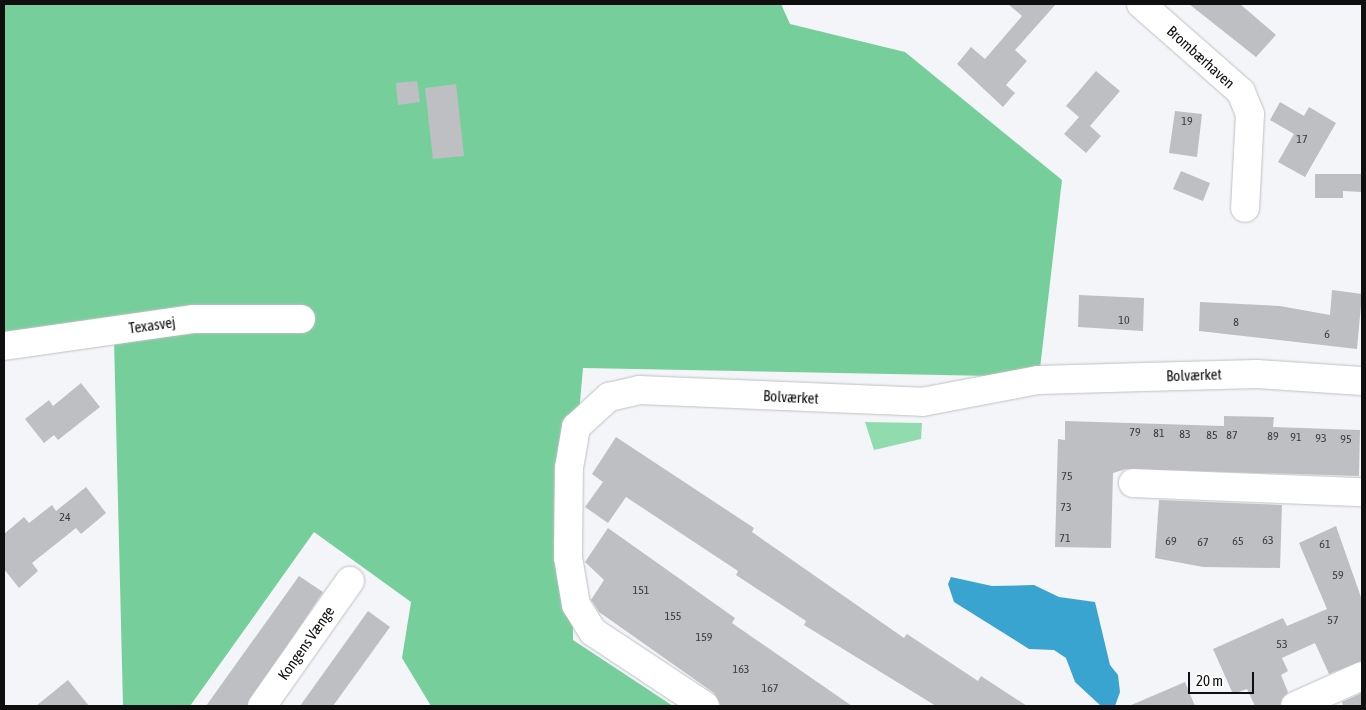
<!DOCTYPE html>
<html>
<head>
<meta charset="utf-8">
<style>
  body { margin:0 }
  #map { position:relative; width:1366px; height:710px; overflow:hidden; background:#f4f5f8; font-family:"Asap Condensed",sans-serif }
  div>[style] { position:absolute }
  .green>* { inset:0; background:#91dcaf }
  .forest>* { inset:0; background:#76cf9b }
  .water>* { inset:0; background:#3aa4d0 }
  .building>* { inset:0; background:#bebfc2 }
  .roads { filter:drop-shadow(0 0 1px #bfc0c3) drop-shadow(0 0 1px #bfc0c3) }
  .minor>* { height:28px; margin:-14px; padding:0 14px; transform-origin:14px; border-radius:14px; background:#fff }
  span { translate:-50% -50%; white-space:nowrap; text-align:center; line-height:1.15; -webkit-text-stroke:5px #fff; paint-order:stroke }
  .number-label { font-size:12px; color:#3b3b3c }
  .number-label span { -webkit-text-stroke-width:0 }
  .street-label { font-size:15px; color:#0f0f10 }
  .frame { position:absolute; inset:0; border:5px solid #0f0f10; pointer-events:none }
  .scale { position:absolute; left:1188px; top:672px; width:66px; height:22px; box-sizing:border-box; border:2px solid #0f0f10; border-top:0; padding-left:6px; font-size:15px; line-height:18px; white-space:nowrap; color:#0f0f10; -webkit-text-stroke:4px #fff; paint-order:stroke }
</style>
</head>
<body>
<div id="map">
  <div class="green">
    <div style="clip-path:polygon(865px 422px,922px 423px,921px 439px,874px 450px)"></div>
  </div>
  <div class="forest">
    <div style="clip-path:polygon(4px 4px,781px 4px,790px 24px,905px 52px,1062px 180px,1039px 377px,583px 368px,573px 482px,573px 640px,673px 706px,431px 706px,402px 658px,411px 602px,314px 532px,190px 706px,123px 706px,114px 339px,4px 338px)"></div>
  </div>
  <div class="water">
    <div style="clip-path:polygon(951px 577px,992px 586px,1034px 585px,1059px 597px,1095px 602px,1110px 665px,1118px 675px,1120px 692px,1115px 706px,1101px 706px,1075px 682px,1066px 658px,1054px 650px,1029px 649px,954px 602px,948px 584px)"></div>
  </div>
  <div class="building">
    <div style="clip-path:polygon(1008px 4px,1056px 4px,1015px 50px,1027px 61px,1006px 85px,1015px 93px,1003px 107px,957px 64px,971px 47px,985px 59px,1022px 16px)"></div>
    <div style="clip-path:polygon(1189px 4px,1240px 4px,1276px 35px,1256px 57px)"></div>
    <div style="clip-path:polygon(1096px 71px,1120px 91px,1090px 126px,1101px 136px,1086px 153px,1064px 134px,1079px 117px,1066px 106px)"></div>
    <div style="clip-path:polygon(417px 81px,420px 102px,398px 105px,396px 83px)"></div>
    <div style="clip-path:polygon(456px 84px,464px 156px,433px 159px,425px 88px)"></div>
    <div style="clip-path:polygon(1280px 102px,1304px 116px,1309px 107px,1336px 123px,1305px 177px,1278px 162px,1294px 134px,1270px 120px)"></div>
    <div style="clip-path:polygon(1175px 111px,1202px 114px,1197px 157px,1169px 153px)"></div>
    <div style="clip-path:polygon(1181px 171px,1210px 183px,1203px 201px,1173px 189px)"></div>
    <div style="clip-path:polygon(1315px 174px,1362px 174px,1362px 192px,1343px 191px,1343px 198px,1315px 198px)"></div>
    <div style="clip-path:polygon(1332px 290px,1362px 294px,1357px 349px,1199px 331px,1200px 302px,1280px 306px,1330px 315px)"></div>
    <div style="clip-path:polygon(1079px 295px,1144px 298px,1143px 331px,1078px 327px)"></div>
    <div style="clip-path:polygon(81px 383px,100px 407px,58px 440px,54px 435px,44px 443px,25px 419px,49px 400px,53px 406px)"></div>
    <div style="clip-path:polygon(1224px 416px,1274px 417px,1273px 427px,1360px 430px,1359px 476px,1126px 469px,1113px 473px,1111px 548px,1055px 547px,1058px 439px,1065px 440px,1065px 421px,1224px 426px)"></div>
    <div style="clip-path:polygon(616px 437px,754px 528px,752px 532px,904px 638px,907px 634px,978px 681px,981px 676px,1027px 706px,936px 706px,804px 625px,806px 621px,736px 575px,738px 571px,626px 497px,608px 523px,585px 507px,603px 482px,592px 474px)"></div>
    <div style="clip-path:polygon(86px 487px,106px 513px,81px 534px,76px 528px,32px 563px,38px 571px,19px 588px,4px 569px,4px 534px,24px 517px,29px 523px,52px 505px,56px 511px)"></div>
    <div style="clip-path:polygon(1159px 500px,1282px 505px,1280px 568px,1203px 567px,1155px 558px)"></div>
    <div style="clip-path:polygon(1336px 526px,1362px 600px,1362px 661px,1329px 674px,1315px 643px,1282px 658px,1288px 671px,1281px 675px,1288px 692px,1280px 706px,1255px 706px,1247px 689px,1233px 694px,1213px 649px,1283px 618px,1287px 626px,1327px 609px,1299px 543px)"></div>
    <div style="clip-path:polygon(608px 528px,735px 618px,732px 623px,852px 706px,721px 706px,714px 693px,599px 612px,591px 600px,604px 580px,585px 562px)"></div>
    <div style="clip-path:polygon(299px 576px,323px 592px,247px 706px,206px 706px)"></div>
    <div style="clip-path:polygon(368px 611px,390px 627px,333px 706px,300px 706px)"></div>
    <div style="clip-path:polygon(68px 680px,89px 706px,36px 706px)"></div>
    <div style="clip-path:polygon(1185px 682px,1195px 706px,1129px 706px)"></div>
    <div style="clip-path:polygon(1362px 693px,1362px 706px,1343px 706px,1342px 702px)"></div>
  </div>
  <div class="roads">
    <div class="minor">
      <div style="left:1141px;top:4px;width:133px;rotate:41.3deg"></div>
      <div style="left:1241px;top:92px;width:24px;rotate:68deg"></div>
      <div style="left:1250px;top:114px;width:94px;rotate:93deg"></div>
      <div style="left:4px;top:346px;width:192px;rotate:-8.1deg"></div>
      <div style="left:194px;top:319px;width:107px"></div>
      <div style="left:1133px;top:483px;width:229px;rotate:2.3deg"></div>
      <div style="left:262px;top:706px;width:153px;rotate:-54.9deg"></div>
      <div style="left:705px;top:706px;width:134px;rotate:-146.5deg"></div>
      <div style="left:593px;top:632px;width:32px;rotate:-122deg"></div>
      <div style="left:576px;top:605px;width:49px;rotate:-99.5deg"></div>
      <div style="left:568px;top:557px;width:89px;rotate:-89.4deg"></div>
      <div style="left:569px;top:468px;width:42px;rotate:-80.3deg"></div>
      <div style="left:576px;top:427px;width:45px;rotate:-42.3deg"></div>
      <div style="left:609px;top:397px;width:31px;rotate:-13deg"></div>
      <div style="left:639px;top:390px;width:283px;rotate:2.4deg"></div>
      <div style="left:922px;top:402px;width:118px;rotate:-10.7deg"></div>
      <div style="left:1038px;top:380px;width:219px;rotate:-1.6deg"></div>
      <div style="left:1257px;top:374px;width:105px;rotate:3.8deg"></div>
      <div style="left:1295px;top:706px;width:73px;rotate:-24.1deg"></div>
    </div>
  </div>
  <div class="number-label">
    <span style="left:1187px;top:122px">19</span>
    <span style="left:1302px;top:140px">17</span>
    <span style="left:1124px;top:321px">10</span>
    <span style="left:1236px;top:323px">8</span>
    <span style="left:1327px;top:335px">6</span>
    <span style="left:1135px;top:433px">79</span>
    <span style="left:1159px;top:434px">81</span>
    <span style="left:1185px;top:435px">83</span>
    <span style="left:1212px;top:436px">85</span>
    <span style="left:1232px;top:436px">87</span>
    <span style="left:1273px;top:437px">89</span>
    <span style="left:1296px;top:438px">91</span>
    <span style="left:1321px;top:439px">93</span>
    <span style="left:1346px;top:440px">95</span>
    <span style="left:1067px;top:477px">75</span>
    <span style="left:1066px;top:508px">73</span>
    <span style="left:65px;top:518px">24</span>
    <span style="left:1065px;top:539px">71</span>
    <span style="left:1268px;top:541px">63</span>
    <span style="left:1171px;top:542px">69</span>
    <span style="left:1238px;top:542px">65</span>
    <span style="left:1203px;top:543px">67</span>
    <span style="left:1325px;top:545px">61</span>
    <span style="left:1338px;top:576px">59</span>
    <span style="left:641px;top:591px">151</span>
    <span style="left:673px;top:617px">155</span>
    <span style="left:1333px;top:621px">57</span>
    <span style="left:704px;top:638px">159</span>
    <span style="left:1282px;top:645px">53</span>
    <span style="left:741px;top:670px">163</span>
    <span style="left:770px;top:689px">167</span>
  </div>
  <div class="street-label">
    <span style="left:1201px;top:57px;rotate:42deg">Brombærhaven</span>
    <span style="left:152px;top:325px;rotate:-8deg">Texasvej</span>
    <span style="left:1194px;top:375px;rotate:-2deg">Bolværket</span>
    <span style="left:791px;top:397px;rotate:3deg">Bolværket</span>
    <span style="left:306px;top:643px;rotate:-55deg">Kongens Vænge</span>
  </div>
  <div class="frame"></div>
  <div class="scale">20 m</div>
</div>
</body>
</html>
